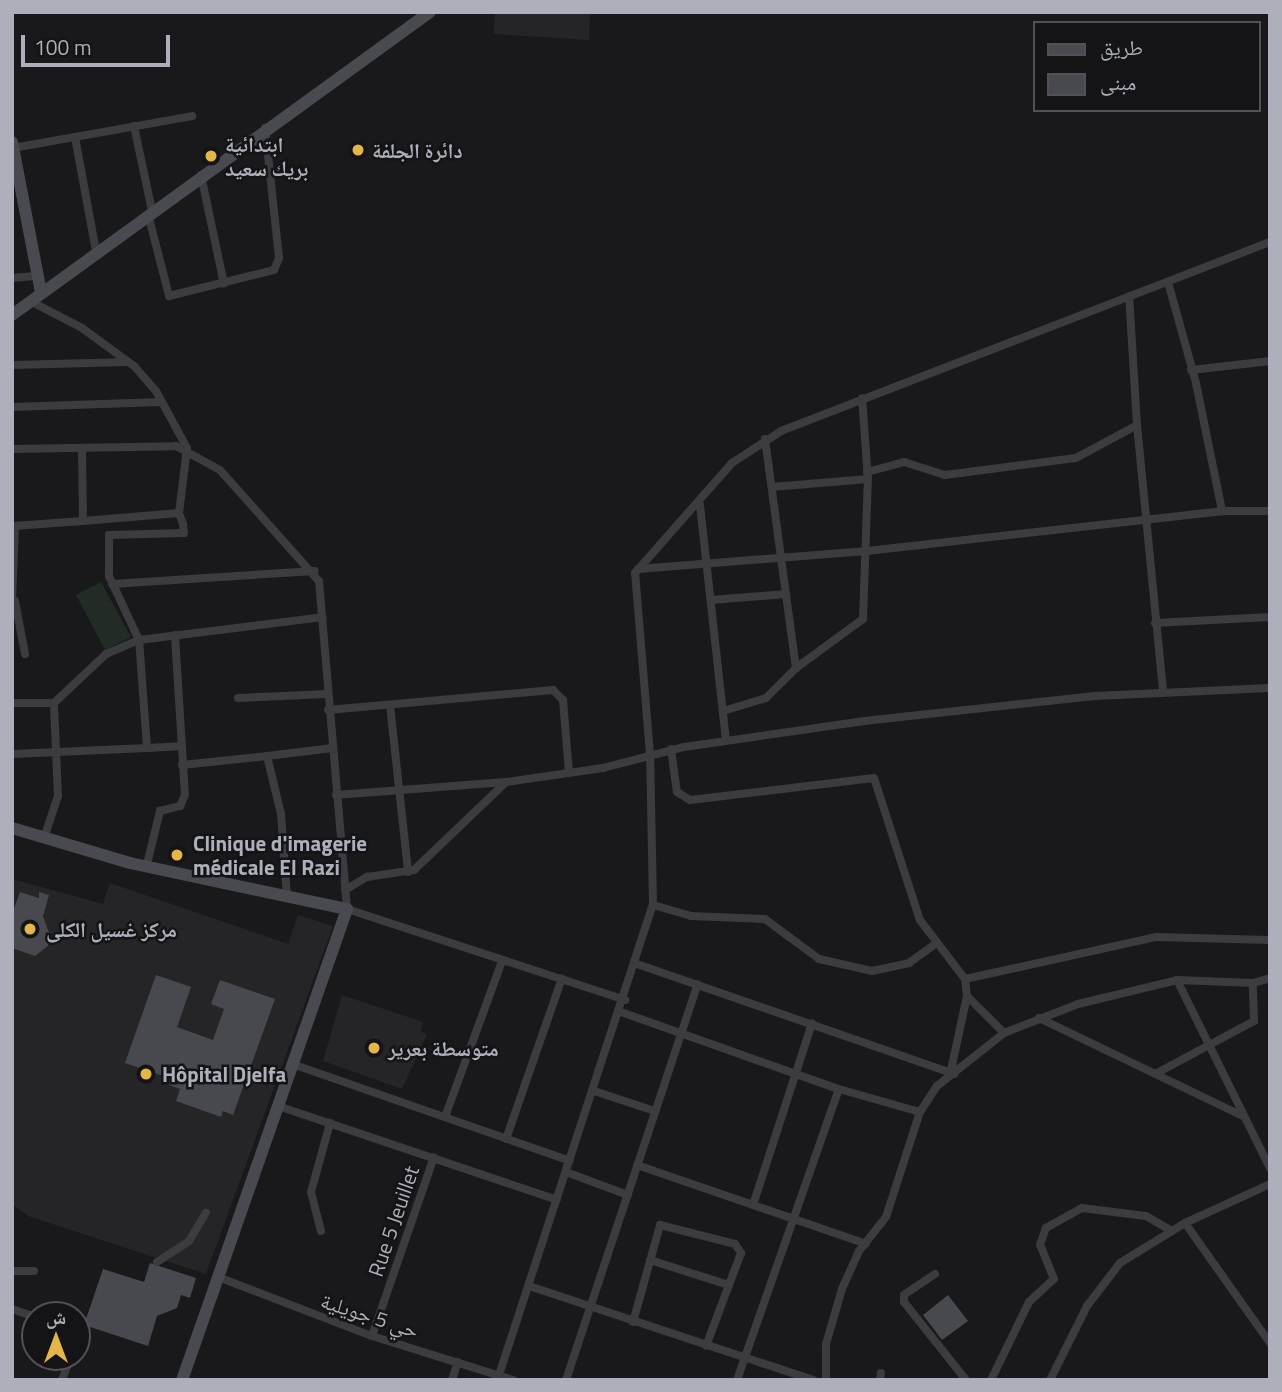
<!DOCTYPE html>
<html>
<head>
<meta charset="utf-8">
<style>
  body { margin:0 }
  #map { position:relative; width:1282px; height:1392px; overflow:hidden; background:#19191b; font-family:"Titillium Web","Noto Naskh Arabic",sans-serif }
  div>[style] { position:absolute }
  .built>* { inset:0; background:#252528 }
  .green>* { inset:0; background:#232b25 }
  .building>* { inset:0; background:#48494e }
  .street>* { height:8px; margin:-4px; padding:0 4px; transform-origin:4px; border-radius:4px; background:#3b3b40 }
  .secondary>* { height:12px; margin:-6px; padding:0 6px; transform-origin:6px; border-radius:6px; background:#494a50 }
  .dots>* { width:19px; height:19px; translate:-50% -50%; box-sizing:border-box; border:4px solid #141416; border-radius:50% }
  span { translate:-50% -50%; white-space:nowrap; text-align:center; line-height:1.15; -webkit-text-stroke:5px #141416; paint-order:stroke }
  .poi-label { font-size:21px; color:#adb0ba; font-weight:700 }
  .left { translate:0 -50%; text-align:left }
  .street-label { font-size:21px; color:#adb0ba }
  .frame { position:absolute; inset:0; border:14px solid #adb0ba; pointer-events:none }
  .legend { position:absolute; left:1033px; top:21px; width:228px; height:91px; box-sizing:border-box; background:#141416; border:2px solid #515258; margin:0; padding:9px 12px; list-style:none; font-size:21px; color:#adb0ba }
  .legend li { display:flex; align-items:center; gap:14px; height:35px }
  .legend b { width:35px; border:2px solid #515258 }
  .north { position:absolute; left:21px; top:1301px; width:70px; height:70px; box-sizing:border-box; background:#141416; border:2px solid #515258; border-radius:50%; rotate:0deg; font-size:19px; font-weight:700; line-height:28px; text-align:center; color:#adb0ba }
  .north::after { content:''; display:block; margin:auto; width:24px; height:32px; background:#e4b548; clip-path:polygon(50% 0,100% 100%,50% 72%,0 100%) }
  .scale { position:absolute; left:21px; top:35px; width:149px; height:32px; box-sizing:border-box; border:4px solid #adb0ba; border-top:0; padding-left:9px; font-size:21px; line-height:24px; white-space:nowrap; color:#adb0ba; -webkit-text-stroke:5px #141416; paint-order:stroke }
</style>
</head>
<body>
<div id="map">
  <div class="built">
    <div style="clip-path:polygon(495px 12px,590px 12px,589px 40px,494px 34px)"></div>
    <div style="clip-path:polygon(12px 879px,103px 904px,110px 883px,288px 944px,298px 915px,333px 926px,206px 1274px,28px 1216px,12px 1204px)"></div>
    <div style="clip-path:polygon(342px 995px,423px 1022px,421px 1032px,427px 1034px,402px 1089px,323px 1061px)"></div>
  </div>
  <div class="green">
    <div style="clip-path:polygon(101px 582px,131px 637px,105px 650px,76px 595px)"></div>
  </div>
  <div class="building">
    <div style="clip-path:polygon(20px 892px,39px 898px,39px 892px,49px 895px,43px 916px,50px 936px,48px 946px,35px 956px,12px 948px,12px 914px)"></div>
    <div style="clip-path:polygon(156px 975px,191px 987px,177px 1027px,213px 1040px,224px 1009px,211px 1004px,220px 980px,275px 999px,233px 1115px,223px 1111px,221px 1117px,176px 1101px,180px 1089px,164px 1083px,166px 1077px,125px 1063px)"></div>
    <div style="clip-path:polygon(150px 1263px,196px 1278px,190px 1298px,181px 1295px,177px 1308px,157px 1316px,148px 1346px,84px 1325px,103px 1269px,144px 1282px)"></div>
    <div style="clip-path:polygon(948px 1295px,968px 1321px,942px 1340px,923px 1315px)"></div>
  </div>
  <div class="street">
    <div style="left:134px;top:126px;width:87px;rotate:78deg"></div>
    <div style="left:75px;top:137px;width:116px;rotate:79.6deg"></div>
    <div style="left:13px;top:148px;width:182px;rotate:-10.1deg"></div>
    <div style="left:201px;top:175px;width:111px;rotate:78.1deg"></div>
    <div style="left:148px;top:214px;width:85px;rotate:75.6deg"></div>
    <div style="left:169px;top:296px;width:108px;rotate:-13.9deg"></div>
    <div style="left:274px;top:270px;width:13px;rotate:-67deg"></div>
    <div style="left:279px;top:258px;width:131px;rotate:-96.1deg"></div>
    <div style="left:12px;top:278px;width:25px;rotate:-5deg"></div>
    <div style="left:1168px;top:282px;width:105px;rotate:74.5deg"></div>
    <div style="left:1196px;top:383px;width:131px;rotate:78.5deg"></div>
    <div style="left:1222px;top:511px;width:48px"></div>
    <div style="left:30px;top:301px;width:59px;rotate:27.4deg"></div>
    <div style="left:82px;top:328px;width:66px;rotate:36.3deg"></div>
    <div style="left:135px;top:367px;width:32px;rotate:49deg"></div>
    <div style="left:156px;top:391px;width:65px;rotate:61.5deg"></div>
    <div style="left:187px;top:448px;width:65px;rotate:97deg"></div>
    <div style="left:12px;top:365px;width:116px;rotate:-1.5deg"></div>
    <div style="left:1191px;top:370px;width:80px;rotate:-6.5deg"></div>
    <div style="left:12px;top:407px;width:150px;rotate:-1.9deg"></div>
    <div style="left:1137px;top:425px;width:268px;rotate:84.4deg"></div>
    <div style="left:765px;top:439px;width:231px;rotate:82.3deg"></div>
    <div style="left:12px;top:449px;width:164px;rotate:-1deg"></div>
    <div style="left:176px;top:446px;width:50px;rotate:28.6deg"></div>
    <div style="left:220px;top:470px;width:149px;rotate:48.3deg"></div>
    <div style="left:319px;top:581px;width:329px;rotate:85.1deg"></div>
    <div style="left:347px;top:909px;width:293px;rotate:18.1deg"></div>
    <div style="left:867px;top:472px;width:38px;rotate:-15deg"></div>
    <div style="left:904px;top:462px;width:43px;rotate:17.6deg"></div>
    <div style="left:945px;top:475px;width:132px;rotate:-7.4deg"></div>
    <div style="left:1076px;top:458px;width:69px;rotate:-28.4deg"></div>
    <div style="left:1137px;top:425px;width:129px;rotate:-93.5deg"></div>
    <div style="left:772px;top:487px;width:96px;rotate:-4.8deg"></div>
    <div style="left:700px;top:505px;width:237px;rotate:83.7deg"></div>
    <div style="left:13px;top:526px;width:70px;rotate:-4.1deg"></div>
    <div style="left:638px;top:569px;width:230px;rotate:-4.5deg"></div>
    <div style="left:867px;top:551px;width:357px;rotate:-6.4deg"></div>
    <div style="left:112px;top:584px;width:203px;rotate:-3.7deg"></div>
    <div style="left:711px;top:600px;width:75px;rotate:-4.6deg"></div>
    <div style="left:12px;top:601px;width:75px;rotate:-87.7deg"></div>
    <div style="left:15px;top:601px;width:54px;rotate:79.3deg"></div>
    <div style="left:1155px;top:623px;width:115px;rotate:-3deg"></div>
    <div style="left:238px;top:698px;width:89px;rotate:-2.6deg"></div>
    <div style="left:12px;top:703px;width:42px"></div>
    <div style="left:54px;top:703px;width:71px;rotate:-43.3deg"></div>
    <div style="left:106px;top:654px;width:36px;rotate:-23deg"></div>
    <div style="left:139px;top:640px;width:185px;rotate:-7.1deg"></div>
    <div style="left:390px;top:705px;width:168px;rotate:83.8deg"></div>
    <div style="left:328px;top:710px;width:226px;rotate:-5.1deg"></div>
    <div style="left:553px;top:690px;width:14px;rotate:45deg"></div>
    <div style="left:563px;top:700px;width:73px;rotate:85.3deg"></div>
    <div style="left:723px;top:711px;width:45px;rotate:-16.8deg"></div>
    <div style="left:766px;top:698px;width:42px;rotate:-45deg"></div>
    <div style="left:796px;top:668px;width:83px;rotate:-36.2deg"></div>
    <div style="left:863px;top:619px;width:140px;rotate:-88deg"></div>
    <div style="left:868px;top:479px;width:81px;rotate:-94.2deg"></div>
    <div style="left:147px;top:748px;width:33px;rotate:-3deg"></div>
    <div style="left:671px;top:749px;width:43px;rotate:82.1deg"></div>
    <div style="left:677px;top:792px;width:15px;rotate:32deg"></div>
    <div style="left:690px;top:800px;width:185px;rotate:-6.8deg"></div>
    <div style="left:874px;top:778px;width:149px;rotate:72.1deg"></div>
    <div style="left:920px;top:920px;width:74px;rotate:52.7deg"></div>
    <div style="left:965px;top:979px;width:17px;rotate:83deg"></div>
    <div style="left:967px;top:996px;width:76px;rotate:102.2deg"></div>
    <div style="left:12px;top:754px;width:135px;rotate:-2.5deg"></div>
    <div style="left:147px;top:748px;width:108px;rotate:-94.2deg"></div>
    <div style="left:139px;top:640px;width:71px;rotate:-115.1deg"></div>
    <div style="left:109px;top:576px;width:41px;rotate:-90deg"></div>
    <div style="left:109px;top:535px;width:75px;rotate:-1.5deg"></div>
    <div style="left:184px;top:533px;width:9px;rotate:-96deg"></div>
    <div style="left:183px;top:524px;width:12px;rotate:-110deg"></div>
    <div style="left:179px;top:513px;width:96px;rotate:175.2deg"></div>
    <div style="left:83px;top:521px;width:73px;rotate:-90.8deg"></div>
    <div style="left:267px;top:756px;width:66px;rotate:-6.9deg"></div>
    <div style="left:182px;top:765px;width:85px;rotate:-6deg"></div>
    <div style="left:267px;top:756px;width:60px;rotate:76.4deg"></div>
    <div style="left:281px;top:814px;width:82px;rotate:85.8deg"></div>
    <div style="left:336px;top:795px;width:170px;rotate:-4.4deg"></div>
    <div style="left:44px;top:838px;width:44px;rotate:-71.6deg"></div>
    <div style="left:58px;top:796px;width:93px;rotate:-92.5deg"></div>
    <div style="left:147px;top:864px;width:55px;rotate:-76.2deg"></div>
    <div style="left:160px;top:811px;width:21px;rotate:-14deg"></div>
    <div style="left:180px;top:806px;width:12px;rotate:-66deg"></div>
    <div style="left:185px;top:795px;width:160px;rotate:-93.6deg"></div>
    <div style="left:345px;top:890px;width:26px;rotate:-31deg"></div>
    <div style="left:367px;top:877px;width:48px;rotate:-8.5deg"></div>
    <div style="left:414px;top:870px;width:127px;rotate:-43.7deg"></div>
    <div style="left:506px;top:782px;width:98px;rotate:-8.2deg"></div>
    <div style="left:603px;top:768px;width:84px;rotate:-14.5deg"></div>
    <div style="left:684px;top:747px;width:182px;rotate:-8.2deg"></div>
    <div style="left:864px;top:721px;width:232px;rotate:-6.2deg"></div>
    <div style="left:1095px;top:696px;width:175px;rotate:-2.6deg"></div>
    <div style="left:653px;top:905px;width:40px;rotate:16deg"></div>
    <div style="left:691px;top:916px;width:74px;rotate:2.3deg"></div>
    <div style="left:765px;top:919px;width:67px;rotate:36.5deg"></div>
    <div style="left:819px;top:959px;width:54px;rotate:12.8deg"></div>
    <div style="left:872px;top:971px;width:38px;rotate:-12deg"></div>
    <div style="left:909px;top:963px;width:31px;rotate:-36deg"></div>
    <div style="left:637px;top:964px;width:336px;rotate:19.1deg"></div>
    <div style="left:965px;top:979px;width:196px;rotate:-12.4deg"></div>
    <div style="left:1156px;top:937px;width:114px;rotate:1.5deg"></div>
    <div style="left:1177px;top:980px;width:210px;rotate:63.7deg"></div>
    <div style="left:967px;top:996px;width:52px;rotate:45deg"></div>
    <div style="left:621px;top:1012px;width:231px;rotate:19.5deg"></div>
    <div style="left:839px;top:1089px;width:84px;rotate:15.9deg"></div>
    <div style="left:1039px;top:1018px;width:226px;rotate:25.7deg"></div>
    <div style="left:295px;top:1065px;width:291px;rotate:19.2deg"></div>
    <div style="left:1157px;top:1073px;width:110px;rotate:-28.2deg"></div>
    <div style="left:1254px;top:1021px;width:38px;rotate:-92deg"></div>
    <div style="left:594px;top:1091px;width:64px;rotate:18.2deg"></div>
    <div style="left:281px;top:1107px;width:291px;rotate:18.6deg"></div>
    <div style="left:445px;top:1117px;width:166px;rotate:-69.9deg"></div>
    <div style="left:506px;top:1139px;width:170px;rotate:-70.8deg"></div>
    <div style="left:637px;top:1165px;width:242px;rotate:19deg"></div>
    <div style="left:566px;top:1172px;width:66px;rotate:20.4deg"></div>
    <div style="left:753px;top:1205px;width:191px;rotate:-72deg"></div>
    <div style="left:1185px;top:1223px;width:147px;rotate:54.7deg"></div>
    <div style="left:321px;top:1231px;width:40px;rotate:-104.4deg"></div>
    <div style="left:311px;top:1192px;width:72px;rotate:-74.6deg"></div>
    <div style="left:650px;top:1260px;width:83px;rotate:17.6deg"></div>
    <div style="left:157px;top:1262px;width:38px;rotate:-33deg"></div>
    <div style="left:189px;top:1241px;width:33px;rotate:-59deg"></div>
    <div style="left:12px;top:1271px;width:22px"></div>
    <div style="left:935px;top:1274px;width:37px;rotate:146deg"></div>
    <div style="left:904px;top:1295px;width:7px;rotate:90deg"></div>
    <div style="left:904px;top:1302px;width:100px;rotate:51.5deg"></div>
    <div style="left:218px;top:1277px;width:165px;rotate:21deg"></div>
    <div style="left:372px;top:1336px;width:148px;rotate:17.3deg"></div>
    <div style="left:529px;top:1286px;width:299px;rotate:18.3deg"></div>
    <div style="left:12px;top:1309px;width:24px;rotate:19deg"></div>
    <div style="left:633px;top:1322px;width:101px;rotate:-74.4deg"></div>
    <div style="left:660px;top:1225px;width:77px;rotate:14.2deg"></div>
    <div style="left:735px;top:1244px;width:11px;rotate:56deg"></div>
    <div style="left:741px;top:1253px;width:99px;rotate:110.6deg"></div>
    <div style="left:372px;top:1336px;width:189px;rotate:-70.9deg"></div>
    <div style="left:499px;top:1375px;width:495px;rotate:-71.9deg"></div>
    <div style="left:653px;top:905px;width:151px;rotate:-91.1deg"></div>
    <div style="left:650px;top:754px;width:182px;rotate:-94.7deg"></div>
    <div style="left:635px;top:573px;width:147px;rotate:-48.6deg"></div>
    <div style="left:732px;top:463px;width:59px;rotate:-33.1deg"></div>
    <div style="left:781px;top:431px;width:524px;rotate:-21.13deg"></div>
    <div style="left:62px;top:1380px;width:25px;rotate:-69deg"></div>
    <div style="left:452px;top:1380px;width:19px;rotate:-72deg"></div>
    <div style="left:566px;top:1380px;width:417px;rotate:-71.6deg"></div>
    <div style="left:737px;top:1380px;width:308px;rotate:-70.7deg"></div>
    <div style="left:826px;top:1380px;width:36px;rotate:-90deg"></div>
    <div style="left:826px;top:1344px;width:57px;rotate:-73.8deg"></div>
    <div style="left:842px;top:1289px;width:42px;rotate:-65.9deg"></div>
    <div style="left:859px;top:1251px;width:43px;rotate:-51.5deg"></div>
    <div style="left:886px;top:1217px;width:110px;rotate:-72.1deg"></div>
    <div style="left:920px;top:1112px;width:31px;rotate:-57deg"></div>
    <div style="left:937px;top:1086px;width:85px;rotate:-38.3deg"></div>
    <div style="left:1004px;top:1033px;width:79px;rotate:-21.4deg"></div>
    <div style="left:1078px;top:1004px;width:102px;rotate:-13.6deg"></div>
    <div style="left:1177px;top:980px;width:76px;rotate:2.3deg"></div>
    <div style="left:1253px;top:983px;width:18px;rotate:-16deg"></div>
    <div style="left:880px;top:1380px;width:7px;rotate:-82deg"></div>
    <div style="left:991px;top:1380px;width:87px;rotate:-64deg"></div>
    <div style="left:1029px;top:1302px;width:34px;rotate:-43deg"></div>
    <div style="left:1054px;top:1279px;width:37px;rotate:-112deg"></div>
    <div style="left:1040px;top:1245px;width:18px;rotate:-71deg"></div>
    <div style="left:1046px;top:1228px;width:41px;rotate:-29.1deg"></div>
    <div style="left:1082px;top:1208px;width:64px;rotate:7.1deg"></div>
    <div style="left:1146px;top:1216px;width:30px;rotate:30deg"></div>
    <div style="left:1050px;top:1380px;width:83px;rotate:-63.4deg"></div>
    <div style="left:1087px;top:1306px;width:54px;rotate:-52.5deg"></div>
    <div style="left:1120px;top:1263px;width:76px;rotate:-31.6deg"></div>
    <div style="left:1185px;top:1223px;width:94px;rotate:-24.6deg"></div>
  </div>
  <div class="secondary">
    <div style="left:12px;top:142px;width:153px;rotate:79.1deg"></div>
    <div style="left:12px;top:315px;width:516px;rotate:-35.94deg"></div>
    <div style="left:12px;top:828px;width:123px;rotate:16.5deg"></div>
    <div style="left:130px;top:863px;width:222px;rotate:12deg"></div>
    <div style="left:347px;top:909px;width:499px;rotate:109.3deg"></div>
  </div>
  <div class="dots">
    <div style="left:358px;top:150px;background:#e4b548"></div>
    <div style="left:211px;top:156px;background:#e4b548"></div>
    <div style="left:177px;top:855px;background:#e4b548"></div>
    <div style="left:30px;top:929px;background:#e4b548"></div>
    <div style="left:374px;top:1048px;background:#e4b548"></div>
    <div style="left:146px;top:1074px;background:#e4b548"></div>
  </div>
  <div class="poi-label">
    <span class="left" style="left:225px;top:156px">ابتدائية<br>بريك سعيد</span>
    <span class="left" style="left:372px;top:150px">دائرة الجلفة</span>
    <span class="left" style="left:193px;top:855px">Clinique d'imagerie<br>médicale El Razi</span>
    <span class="left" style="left:46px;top:929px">مركز غسيل الكلى</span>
    <span class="left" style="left:388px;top:1048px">متوسطة بعرير</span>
    <span class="left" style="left:162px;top:1074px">Hôpital Djelfa</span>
  </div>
  <div class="street-label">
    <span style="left:393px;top:1221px;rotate:-71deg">Rue 5 Jeuillet</span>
    <span style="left:370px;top:1315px;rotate:18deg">حي 5 جويلية</span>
  </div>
  <div class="frame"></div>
  <ul class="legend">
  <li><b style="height:9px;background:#494a50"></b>طريق</li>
  <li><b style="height:19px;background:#48494e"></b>مبنى</li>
  </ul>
  <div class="north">ش</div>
  <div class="scale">100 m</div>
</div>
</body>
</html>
